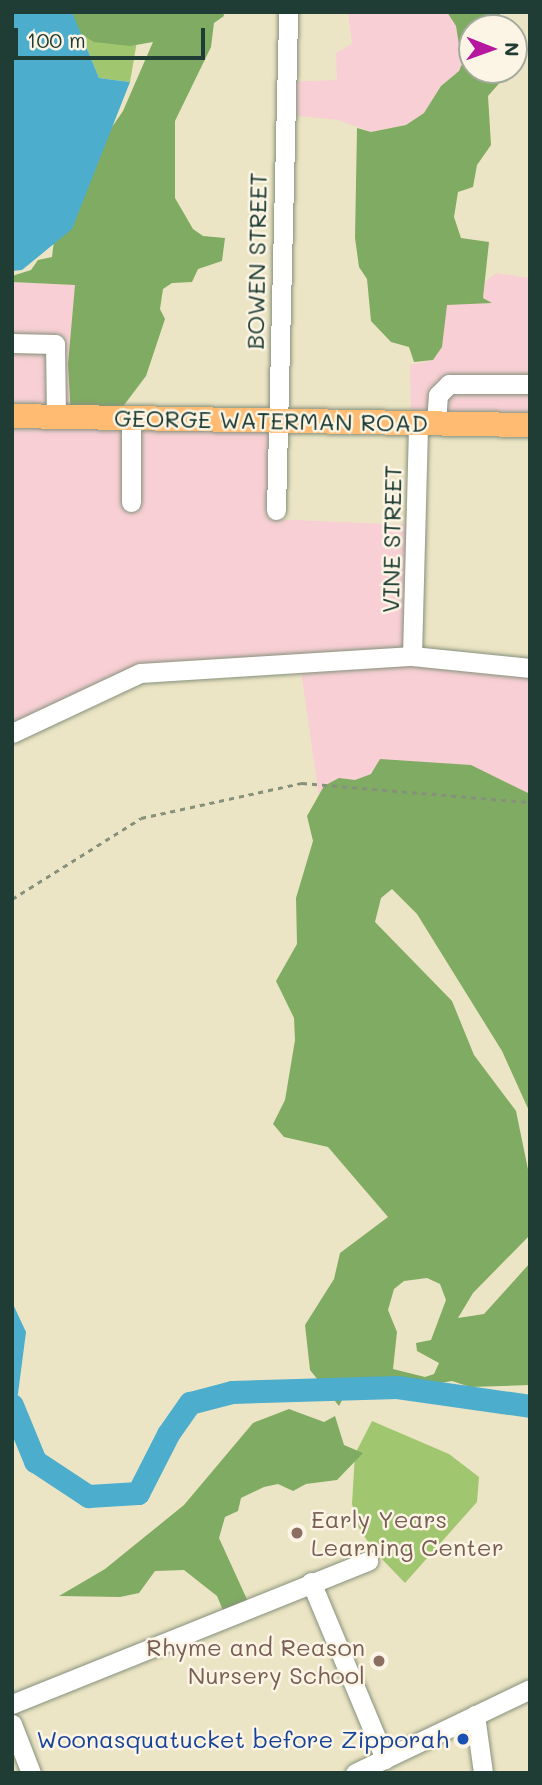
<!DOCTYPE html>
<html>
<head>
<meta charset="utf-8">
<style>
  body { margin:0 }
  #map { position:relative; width:542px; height:1785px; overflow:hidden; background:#ece5c5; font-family:Mali,sans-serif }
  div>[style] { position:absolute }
  .built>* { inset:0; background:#f7cfd4 }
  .green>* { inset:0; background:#a1c670 }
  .forest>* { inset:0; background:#80ab62 }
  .water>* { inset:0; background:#4dadcc }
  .river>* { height:23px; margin:-11.5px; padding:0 11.5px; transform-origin:11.5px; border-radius:11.5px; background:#4dadcc }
  .path>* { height:2.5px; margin-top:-1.25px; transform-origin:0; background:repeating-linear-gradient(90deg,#86917c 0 5px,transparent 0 10px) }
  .roads { filter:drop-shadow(0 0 2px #86917c) drop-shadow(0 0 2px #86917c) }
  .minor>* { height:19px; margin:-9.5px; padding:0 9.5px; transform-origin:9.5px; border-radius:9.5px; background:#fff }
  .major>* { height:24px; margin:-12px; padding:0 12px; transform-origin:12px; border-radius:12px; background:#febb71 }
  .dots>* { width:19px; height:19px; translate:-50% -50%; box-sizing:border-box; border:4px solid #fcf5e5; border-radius:50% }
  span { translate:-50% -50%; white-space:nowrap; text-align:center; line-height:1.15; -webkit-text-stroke:5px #fcf5e5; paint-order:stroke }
  .street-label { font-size:24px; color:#1f3d34 }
  .education-label { font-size:24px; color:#785e54 }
  .left { translate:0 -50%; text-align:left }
  .right { translate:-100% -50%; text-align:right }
  .transit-label { font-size:24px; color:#164399 }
  .frame { position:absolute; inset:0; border:14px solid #1f3d34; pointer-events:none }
  .north { position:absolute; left:458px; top:14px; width:70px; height:70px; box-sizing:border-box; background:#fcf5e5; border:2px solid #a4ab9e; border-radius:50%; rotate:91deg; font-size:19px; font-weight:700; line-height:28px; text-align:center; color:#1f3d34 }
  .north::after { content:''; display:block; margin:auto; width:24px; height:32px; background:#b5179e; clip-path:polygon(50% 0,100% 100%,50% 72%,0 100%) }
  .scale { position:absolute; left:14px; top:28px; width:191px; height:32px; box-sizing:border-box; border:4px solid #1f3d34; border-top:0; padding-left:9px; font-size:21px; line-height:24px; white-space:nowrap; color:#1f3d34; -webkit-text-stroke:5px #fcf5e5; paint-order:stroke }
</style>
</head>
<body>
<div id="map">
  <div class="built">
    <div style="clip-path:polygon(348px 12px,447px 12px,456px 26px,462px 64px,459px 71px,441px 86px,424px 113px,406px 125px,371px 132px,338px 120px,279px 114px,286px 82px,337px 80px,336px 53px,352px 44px)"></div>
    <div style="clip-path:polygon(496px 273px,530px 278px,530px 426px,411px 421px,410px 365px,433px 360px,442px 347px,446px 305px,490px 302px,483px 298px,485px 282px)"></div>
    <div style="clip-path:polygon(12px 282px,75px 285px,68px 364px,71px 417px,275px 426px,272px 519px,411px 525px,408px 654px,530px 669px,530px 794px,371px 774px,355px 780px,339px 778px,324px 786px,319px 796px,300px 664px,140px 674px,12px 724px)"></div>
  </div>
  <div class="green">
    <div style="clip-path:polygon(72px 12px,142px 12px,130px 82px,99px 78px)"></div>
    <div style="clip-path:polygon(372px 1421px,449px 1454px,479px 1477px,477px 1502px,405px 1583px,374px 1551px,359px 1528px,352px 1504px,355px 1454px)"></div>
  </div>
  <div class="forest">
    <div style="clip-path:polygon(69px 12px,223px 12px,224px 16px,214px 23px,211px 47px,175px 121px,175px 198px,193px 229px,203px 236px,225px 238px,222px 261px,198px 269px,192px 282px,172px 283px,163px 289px,160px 309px,165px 319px,146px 376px,115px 417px,71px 417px,68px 364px,75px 285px,12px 282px,12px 276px,31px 270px,38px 260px,52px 257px,55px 232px,99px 146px,123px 111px,153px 42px,130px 46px,94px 42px,79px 33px)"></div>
    <div style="clip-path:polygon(447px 12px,500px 12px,498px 28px,472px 28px,472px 70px,504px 70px,503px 79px,488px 96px,491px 145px,477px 165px,473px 187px,458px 192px,454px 217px,461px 238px,489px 242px,483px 298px,492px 303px,447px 305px,442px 347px,433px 360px,414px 362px,409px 347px,391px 342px,371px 321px,367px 279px,359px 267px,355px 238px,357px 128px,371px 132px,406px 125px,424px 113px,441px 86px,459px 71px,462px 64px,456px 26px)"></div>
    <div style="clip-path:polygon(evenodd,380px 759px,471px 765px,530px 794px,530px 1113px,502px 1051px,417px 914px,392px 889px,381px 898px,375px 922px,452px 1001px,474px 1055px,516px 1111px,530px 1179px,529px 1236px,473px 1293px,458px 1318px,484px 1314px,530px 1263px,530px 1385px,470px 1387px,452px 1381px,435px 1384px,383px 1377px,345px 1394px,339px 1406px,310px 1370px,305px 1325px,334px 1279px,340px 1253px,388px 1217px,328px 1147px,284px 1137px,273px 1124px,285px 1100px,295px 1040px,294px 1018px,276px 981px,297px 944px,296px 898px,313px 841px,307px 816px,324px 786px,339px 778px,355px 780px,371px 774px,380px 759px,427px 1278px,440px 1284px,446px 1300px,431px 1340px,416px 1343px,417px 1351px,439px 1363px,434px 1374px,425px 1377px,393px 1369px,397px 1332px,388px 1310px,394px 1289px,404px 1281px,427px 1278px)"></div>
    <div style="clip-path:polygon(289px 1409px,324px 1422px,335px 1416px,344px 1445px,363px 1453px,337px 1480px,306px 1484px,293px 1491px,278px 1484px,264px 1487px,241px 1498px,238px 1511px,225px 1517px,219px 1538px,250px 1606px,225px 1615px,217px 1596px,184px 1570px,155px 1571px,139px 1593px,120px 1597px,59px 1596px,105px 1569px,184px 1505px,253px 1423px)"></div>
  </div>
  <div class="water">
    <div style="clip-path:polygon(12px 12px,72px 12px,99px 78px,130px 82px,72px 229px,22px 270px,12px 271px)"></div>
    <div style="clip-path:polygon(12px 1302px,26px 1332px,16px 1409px,12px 1408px)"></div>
  </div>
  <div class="river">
    <div style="left:12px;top:1405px;width:61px;rotate:67.7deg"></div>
    <div style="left:35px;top:1461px;width:64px;rotate:33.4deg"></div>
    <div style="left:88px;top:1496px;width:50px;rotate:-3.4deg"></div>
    <div style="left:138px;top:1493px;width:66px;rotate:-63deg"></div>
    <div style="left:168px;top:1434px;width:38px;rotate:-55deg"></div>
    <div style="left:190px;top:1403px;width:43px;rotate:-14.7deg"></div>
    <div style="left:232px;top:1392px;width:165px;rotate:-1.7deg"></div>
    <div style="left:397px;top:1387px;width:134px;rotate:8.1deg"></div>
  </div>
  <div class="path">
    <div style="left:12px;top:899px;width:152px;rotate:-32.1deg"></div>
    <div style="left:141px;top:818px;width:165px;rotate:-12.3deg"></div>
    <div style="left:302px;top:783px;width:229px;rotate:4.8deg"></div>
  </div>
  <div class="roads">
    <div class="minor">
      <div style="left:12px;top:343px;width:43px;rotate:1.3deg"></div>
      <div style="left:55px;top:344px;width:73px;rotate:89.2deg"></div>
      <div style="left:436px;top:423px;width:28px;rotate:-86deg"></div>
      <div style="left:438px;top:395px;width:16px;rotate:-45deg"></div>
      <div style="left:449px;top:384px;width:81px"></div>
      <div style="left:131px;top:502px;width:84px;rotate:-90deg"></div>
      <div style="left:276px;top:510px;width:498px;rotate:-88.6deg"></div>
      <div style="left:412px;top:656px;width:234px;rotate:-88.5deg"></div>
      <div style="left:12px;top:733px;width:141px;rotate:-25.1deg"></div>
      <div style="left:140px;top:673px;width:273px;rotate:-3.6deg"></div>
      <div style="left:412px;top:656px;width:119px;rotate:5.8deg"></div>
      <div style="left:311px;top:1582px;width:192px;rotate:67.3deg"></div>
      <div style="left:12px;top:1704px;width:384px;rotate:-21.9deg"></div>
      <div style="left:475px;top:1715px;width:59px;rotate:82.1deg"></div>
      <div style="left:12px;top:1724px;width:53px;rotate:68.8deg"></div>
      <div style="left:355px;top:1773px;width:194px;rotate:-25.6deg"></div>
    </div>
    <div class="major">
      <div style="left:12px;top:416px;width:518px;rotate:1deg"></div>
    </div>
  </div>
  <div class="dots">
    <div style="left:297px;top:1533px;background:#8d6e63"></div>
    <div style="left:379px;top:1661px;background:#8d6e63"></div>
    <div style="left:463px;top:1739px;background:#1a4fb4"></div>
  </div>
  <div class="street-label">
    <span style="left:256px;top:261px;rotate:-89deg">BOWEN STREET</span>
    <span style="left:271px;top:420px;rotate:1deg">GEORGE WATERMAN ROAD</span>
    <span style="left:391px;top:539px;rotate:-89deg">VINE STREET</span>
  </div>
  <div class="education-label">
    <span class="left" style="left:311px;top:1533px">Early Years<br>Learning Center</span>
    <span class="right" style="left:365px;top:1661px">Rhyme and Reason<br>Nursery School</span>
  </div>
  <div class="transit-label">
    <span class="right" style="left:449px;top:1739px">Woonasquatucket before Zipporah</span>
  </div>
  <div class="frame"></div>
  <div class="north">N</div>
  <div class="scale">100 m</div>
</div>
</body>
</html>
